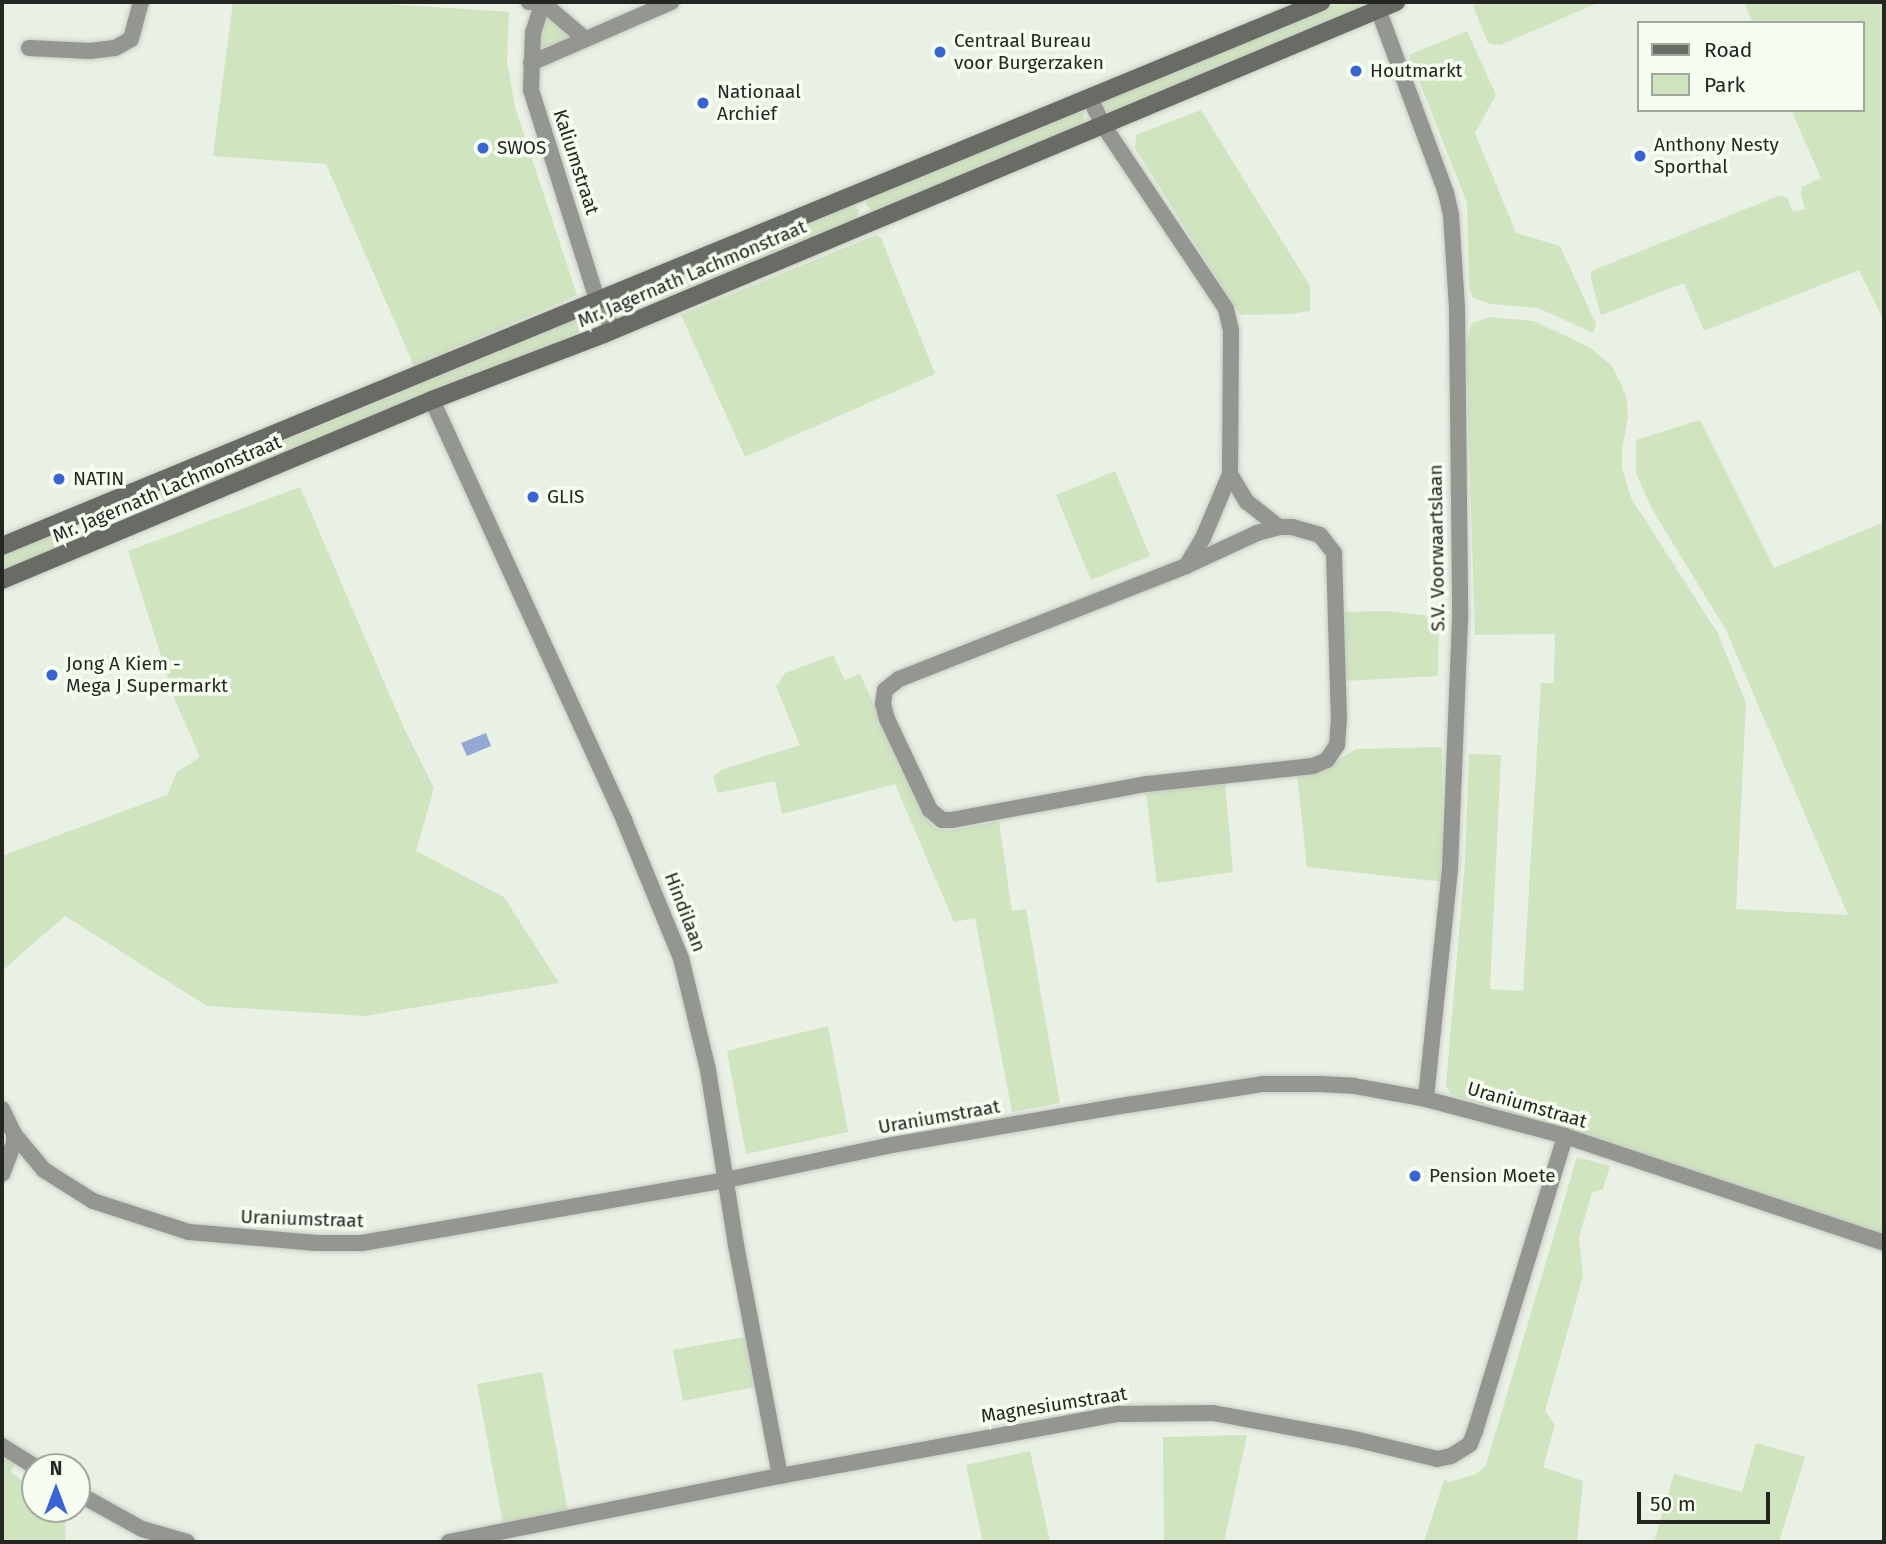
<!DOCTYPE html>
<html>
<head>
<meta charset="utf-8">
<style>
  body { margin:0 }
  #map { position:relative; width:1886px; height:1544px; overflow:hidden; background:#e9f0e4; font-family:"Fira Sans",sans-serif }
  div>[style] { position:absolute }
  .green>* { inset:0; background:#d0e4c0 }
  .water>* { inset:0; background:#93a8d2 }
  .roads { filter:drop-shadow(0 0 2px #c6ccc1) drop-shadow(0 0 2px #c6ccc1) }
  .minor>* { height:16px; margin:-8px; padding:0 8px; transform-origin:8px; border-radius:8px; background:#939691 }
  .secondary>* { height:18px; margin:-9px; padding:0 9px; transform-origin:9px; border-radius:9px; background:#686c65 }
  .dots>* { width:19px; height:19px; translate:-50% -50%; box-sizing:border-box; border:4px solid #f6fdf1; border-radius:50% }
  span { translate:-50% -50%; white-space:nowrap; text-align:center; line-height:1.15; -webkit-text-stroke:7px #f6fdf1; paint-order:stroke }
  .poi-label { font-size:19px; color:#242622 }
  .left { translate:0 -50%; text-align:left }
  .street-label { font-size:19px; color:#242622 }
  .frame { position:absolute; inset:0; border:4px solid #242622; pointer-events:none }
  .legend { position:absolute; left:1637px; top:21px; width:228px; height:91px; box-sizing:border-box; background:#f6fdf1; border:2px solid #a2a79e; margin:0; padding:9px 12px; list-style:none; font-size:21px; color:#242622 }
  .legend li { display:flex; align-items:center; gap:14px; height:35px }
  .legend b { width:35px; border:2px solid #a2a79e }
  .north { position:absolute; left:21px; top:1453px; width:70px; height:70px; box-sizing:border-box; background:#f6fdf1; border:2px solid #a2a79e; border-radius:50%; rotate:0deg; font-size:19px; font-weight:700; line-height:28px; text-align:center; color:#242622 }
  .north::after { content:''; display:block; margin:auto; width:24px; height:32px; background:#3764d4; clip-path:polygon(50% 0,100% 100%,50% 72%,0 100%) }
  .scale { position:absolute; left:1637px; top:1492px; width:133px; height:32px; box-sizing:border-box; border:4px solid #242622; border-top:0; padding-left:9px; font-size:21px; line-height:24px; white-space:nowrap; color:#242622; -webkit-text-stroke:5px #f6fdf1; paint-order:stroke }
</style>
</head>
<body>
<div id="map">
  <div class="green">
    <div style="clip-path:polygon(233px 2px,356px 2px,509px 12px,507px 61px,515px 107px,577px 295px,414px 366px,326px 164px,213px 156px)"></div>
    <div style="clip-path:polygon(1340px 2px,1379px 2px,1109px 112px,1102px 110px,1099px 102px)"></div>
    <div style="clip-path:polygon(1485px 2px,1600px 2px,1500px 45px,1488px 43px,1473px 6px)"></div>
    <div style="clip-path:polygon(1744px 2px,1884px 2px,1884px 321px,1859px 270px,1704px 331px,1684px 283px,1601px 315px,1591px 279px,1591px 272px,1596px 269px,1778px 196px,1787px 197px,1793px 212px,1805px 209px,1801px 195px,1802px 187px,1821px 178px,1791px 110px,1863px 110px,1863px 23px,1753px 23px)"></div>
    <div style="clip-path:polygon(553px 19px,567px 32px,568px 39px,543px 48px,539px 41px,540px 24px)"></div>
    <div style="clip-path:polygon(1467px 31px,1496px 95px,1475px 133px,1516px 233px,1560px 246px,1596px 324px,1593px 333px,1538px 308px,1491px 304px,1473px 298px,1469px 287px,1467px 203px,1409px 55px)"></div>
    <div style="clip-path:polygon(1201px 110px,1310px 286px,1310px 311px,1289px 314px,1240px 315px,1135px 148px,1136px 135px)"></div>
    <div style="clip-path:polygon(1080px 112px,1084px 113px,1084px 121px,1075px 129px,883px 207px,873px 211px,866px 205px,867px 198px)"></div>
    <div style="clip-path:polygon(849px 206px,854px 206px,859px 210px,856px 219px,623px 314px,617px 311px,618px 302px)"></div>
    <div style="clip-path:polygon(876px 235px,881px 238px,935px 374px,745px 457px,681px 315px)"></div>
    <div style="clip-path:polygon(589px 314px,596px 317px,596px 325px,539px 350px,200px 490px,140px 508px,93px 526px,85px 525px)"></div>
    <div style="clip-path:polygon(1489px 317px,1533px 321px,1568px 337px,1591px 348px,1612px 366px,1621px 384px,1627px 400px,1628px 416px,1622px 450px,1622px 468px,1631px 498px,1717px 632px,1746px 703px,1736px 909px,1848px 915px,1726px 630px,1652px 509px,1636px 473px,1636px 440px,1700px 420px,1774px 568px,1884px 522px,1884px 1236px,1557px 1126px,1460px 1098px,1450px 1093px,1446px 1085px,1465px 862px,1469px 754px,1501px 755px,1490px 989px,1523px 991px,1541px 683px,1554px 683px,1555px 634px,1475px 635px,1466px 345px,1472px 323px)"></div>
    <div style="clip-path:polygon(1115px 471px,1150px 556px,1091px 580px,1056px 495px)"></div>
    <div style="clip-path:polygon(300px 487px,403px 726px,434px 788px,416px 851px,504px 897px,559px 983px,365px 1016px,207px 1006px,65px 916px,2px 971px,2px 856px,167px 795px,177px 772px,200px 757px,175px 700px,128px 551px)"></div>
    <div style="clip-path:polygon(58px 533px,67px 536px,67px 544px,2px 572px,2px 556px)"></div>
    <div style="clip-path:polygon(1386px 611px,1439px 617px,1438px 676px,1345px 681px,1344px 612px)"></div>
    <div style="clip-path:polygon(833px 655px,845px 680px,860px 674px,927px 820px,937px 829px,947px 831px,999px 821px,1012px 911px,1026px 909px,1060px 1103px,1012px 1112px,975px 918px,954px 922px,895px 784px,782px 814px,775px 781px,718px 793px,713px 777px,721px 770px,800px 745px,776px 686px,785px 673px)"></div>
    <div style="clip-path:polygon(1442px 747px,1443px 882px,1307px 867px,1297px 774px,1328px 766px,1356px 749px)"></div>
    <div style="clip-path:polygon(1225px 782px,1233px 872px,1157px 883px,1146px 793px)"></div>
    <div style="clip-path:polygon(828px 1026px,848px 1132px,746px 1154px,727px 1051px)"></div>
    <div style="clip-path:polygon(1577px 1157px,1610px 1166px,1603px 1189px,1592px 1193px,1579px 1237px,1583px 1276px,1545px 1411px,1555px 1425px,1543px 1467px,1583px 1481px,1577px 1542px,1424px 1542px,1444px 1480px,1450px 1482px,1476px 1474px,1486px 1465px)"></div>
    <div style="clip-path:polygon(750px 1336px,760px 1386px,683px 1401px,673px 1350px)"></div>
    <div style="clip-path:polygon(542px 1372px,568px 1512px,503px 1524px,477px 1384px)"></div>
    <div style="clip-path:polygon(1247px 1435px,1224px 1542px,1164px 1542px,1163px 1437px)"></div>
    <div style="clip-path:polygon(1756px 1443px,1805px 1457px,1779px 1542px,1654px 1542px,1674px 1474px,1742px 1492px)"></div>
    <div style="clip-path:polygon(1030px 1451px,1050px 1542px,983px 1542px,966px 1465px)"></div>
    <div style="clip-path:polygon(2px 1452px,16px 1462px,11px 1472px,35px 1490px,35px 1509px,59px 1509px,66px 1515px,65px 1542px,2px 1542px)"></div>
  </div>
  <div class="water">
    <div style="clip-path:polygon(486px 733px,491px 746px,467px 756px,461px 743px)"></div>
  </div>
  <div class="roads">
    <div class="minor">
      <div style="left:529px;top:2px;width:14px;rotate:4deg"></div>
      <div style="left:543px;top:3px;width:54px;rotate:40.5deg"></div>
      <div style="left:543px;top:2px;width:32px;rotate:108deg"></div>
      <div style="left:533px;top:32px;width:58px;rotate:92deg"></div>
      <div style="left:531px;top:90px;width:222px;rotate:72.5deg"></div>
      <div style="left:598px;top:302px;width:32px;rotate:60deg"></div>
      <div style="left:1378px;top:9px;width:196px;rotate:69.7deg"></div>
      <div style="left:1446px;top:193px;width:23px;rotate:77deg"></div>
      <div style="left:1451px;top:215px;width:94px;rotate:86.3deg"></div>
      <div style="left:1457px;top:309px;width:311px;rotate:89.4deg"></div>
      <div style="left:1460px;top:620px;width:249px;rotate:92.3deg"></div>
      <div style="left:1450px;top:869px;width:231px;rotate:96deg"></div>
      <div style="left:29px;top:48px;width:61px;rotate:2.8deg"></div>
      <div style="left:90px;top:51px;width:25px;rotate:-7deg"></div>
      <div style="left:115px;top:48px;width:18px;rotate:-29deg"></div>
      <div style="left:131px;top:39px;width:38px;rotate:-75deg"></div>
      <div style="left:531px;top:63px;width:153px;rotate:-23.5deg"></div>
      <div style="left:1089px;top:97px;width:31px;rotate:63deg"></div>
      <div style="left:1103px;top:125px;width:221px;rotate:56.2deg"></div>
      <div style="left:1226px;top:309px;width:23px;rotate:77deg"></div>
      <div style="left:1231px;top:331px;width:143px;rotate:90.4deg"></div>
      <div style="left:1230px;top:474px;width:69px;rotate:112.9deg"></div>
      <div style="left:1203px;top:538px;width:33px;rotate:121deg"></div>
      <div style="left:432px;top:400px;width:462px;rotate:65.4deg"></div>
      <div style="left:624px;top:820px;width:149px;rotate:67.6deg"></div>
      <div style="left:681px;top:958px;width:115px;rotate:76.4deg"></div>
      <div style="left:708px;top:1070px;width:177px;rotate:80.9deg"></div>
      <div style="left:736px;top:1245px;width:235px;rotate:79.2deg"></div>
      <div style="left:1230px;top:474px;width:33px;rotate:59deg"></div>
      <div style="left:1247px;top:502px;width:41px;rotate:38deg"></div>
      <div style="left:1279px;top:527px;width:13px"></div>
      <div style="left:1292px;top:527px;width:29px;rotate:16deg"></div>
      <div style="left:1320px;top:535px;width:23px;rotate:52deg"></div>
      <div style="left:1334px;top:553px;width:164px;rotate:88.3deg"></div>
      <div style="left:1339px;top:717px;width:28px;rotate:94deg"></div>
      <div style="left:1337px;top:745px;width:18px;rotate:124deg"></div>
      <div style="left:1327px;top:760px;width:15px;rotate:157deg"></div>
      <div style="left:1313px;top:766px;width:168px;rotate:173.8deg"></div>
      <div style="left:1146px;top:784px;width:197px;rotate:169.5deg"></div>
      <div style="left:952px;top:820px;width:10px;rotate:180deg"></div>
      <div style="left:942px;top:820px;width:16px;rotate:-140deg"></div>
      <div style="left:930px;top:810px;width:101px;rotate:-115.3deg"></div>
      <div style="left:887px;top:719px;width:16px;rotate:-105deg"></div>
      <div style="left:883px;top:704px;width:14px;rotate:-82deg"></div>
      <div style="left:885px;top:690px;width:18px;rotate:-38deg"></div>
      <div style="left:899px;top:679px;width:308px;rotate:-21.5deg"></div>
      <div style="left:1186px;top:566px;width:78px;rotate:-24.9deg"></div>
      <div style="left:1257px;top:533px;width:23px;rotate:-15deg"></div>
      <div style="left:2px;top:1109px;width:28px;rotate:64deg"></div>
      <div style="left:14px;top:1134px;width:9px;rotate:90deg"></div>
      <div style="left:14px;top:1143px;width:33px;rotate:111deg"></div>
      <div style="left:14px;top:1134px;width:47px;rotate:50.2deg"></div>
      <div style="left:44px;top:1170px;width:58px;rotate:32.3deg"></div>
      <div style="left:93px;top:1201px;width:101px;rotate:17.9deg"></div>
      <div style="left:189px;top:1232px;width:128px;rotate:4.9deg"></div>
      <div style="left:317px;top:1243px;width:45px"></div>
      <div style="left:362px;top:1243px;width:369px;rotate:-9.8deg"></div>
      <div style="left:726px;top:1180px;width:170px;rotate:-11.9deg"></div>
      <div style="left:892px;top:1145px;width:238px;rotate:-9.7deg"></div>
      <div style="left:1127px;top:1105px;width:138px;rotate:-8.8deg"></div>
      <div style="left:1263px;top:1084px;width:56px"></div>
      <div style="left:1319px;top:1084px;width:35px;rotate:3deg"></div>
      <div style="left:1354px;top:1086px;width:73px;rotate:10.2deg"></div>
      <div style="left:1426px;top:1099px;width:144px;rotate:14.9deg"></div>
      <div style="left:1565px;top:1136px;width:336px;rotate:18.5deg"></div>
      <div style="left:2px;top:1446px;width:40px;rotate:32deg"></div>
      <div style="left:77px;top:1493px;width:74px;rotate:29deg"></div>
      <div style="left:142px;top:1529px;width:47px;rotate:16.1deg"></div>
      <div style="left:449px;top:1542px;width:338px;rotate:-11.3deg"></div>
      <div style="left:780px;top:1476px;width:345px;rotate:-10.4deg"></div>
      <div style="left:1119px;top:1414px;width:94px;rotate:-0.6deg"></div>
      <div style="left:1213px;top:1413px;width:143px;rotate:10.4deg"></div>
      <div style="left:1354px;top:1439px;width:85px;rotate:13.5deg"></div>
      <div style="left:1437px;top:1459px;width:14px;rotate:-12deg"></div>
      <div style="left:1451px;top:1456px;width:22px;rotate:-32deg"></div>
      <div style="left:1470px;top:1444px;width:14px;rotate:-69deg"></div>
      <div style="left:1475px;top:1431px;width:308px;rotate:-73deg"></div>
    </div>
    <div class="secondary">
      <div style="left:2px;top:546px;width:1427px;rotate:-22.41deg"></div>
      <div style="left:2px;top:580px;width:466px;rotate:-22.7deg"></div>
      <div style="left:432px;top:400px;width:184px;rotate:-21deg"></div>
      <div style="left:604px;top:334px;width:859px;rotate:-22.74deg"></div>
    </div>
  </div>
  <div class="dots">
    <div style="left:940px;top:52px;background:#3764d4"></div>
    <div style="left:1356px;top:71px;background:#3764d4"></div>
    <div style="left:703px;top:103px;background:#3764d4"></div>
    <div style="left:483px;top:148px;background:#3764d4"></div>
    <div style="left:1640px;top:156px;background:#3764d4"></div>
    <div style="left:59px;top:479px;background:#3764d4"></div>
    <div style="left:533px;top:497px;background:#3764d4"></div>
    <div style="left:52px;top:675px;background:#3764d4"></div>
    <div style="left:1415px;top:1176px;background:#3764d4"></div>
  </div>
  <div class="poi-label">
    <span class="left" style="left:954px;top:52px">Centraal Bureau<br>voor Burgerzaken</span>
    <span class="left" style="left:1370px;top:71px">Houtmarkt</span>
    <span class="left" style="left:717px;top:103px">Nationaal<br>Archief</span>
    <span class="left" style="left:1654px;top:156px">Anthony Nesty<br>Sporthal</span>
    <span class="left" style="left:497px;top:148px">SWOS</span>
    <span class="left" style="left:73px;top:479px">NATIN</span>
    <span class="left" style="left:547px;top:497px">GLIS</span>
    <span class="left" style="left:66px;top:675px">Jong A Kiem -<br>Mega J Supermarkt</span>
    <span class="left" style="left:1429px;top:1176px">Pension Moete</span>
  </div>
  <div class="street-label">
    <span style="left:576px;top:162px;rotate:72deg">Kaliumstraat</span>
    <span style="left:692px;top:274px;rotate:-23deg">Mr. Jagernath Lachmonstraat</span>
    <span style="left:167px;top:489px;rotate:-23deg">Mr. Jagernath Lachmonstraat</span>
    <span style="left:1437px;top:548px;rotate:-91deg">S.V. Voorwaartslaan</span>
    <span style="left:685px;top:912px;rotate:69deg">Hindilaan</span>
    <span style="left:1527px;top:1105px;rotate:16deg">Uraniumstraat</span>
    <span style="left:939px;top:1117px;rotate:-10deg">Uraniumstraat</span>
    <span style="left:302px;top:1219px;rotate:2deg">Uraniumstraat</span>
    <span style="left:1054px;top:1405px;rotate:-9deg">Magnesiumstraat</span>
  </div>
  <div class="frame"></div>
  <ul class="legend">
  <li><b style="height:9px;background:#686c65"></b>Road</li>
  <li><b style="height:19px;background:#d0e4c0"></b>Park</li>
  </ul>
  <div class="north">N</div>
  <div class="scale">50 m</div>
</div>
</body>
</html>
